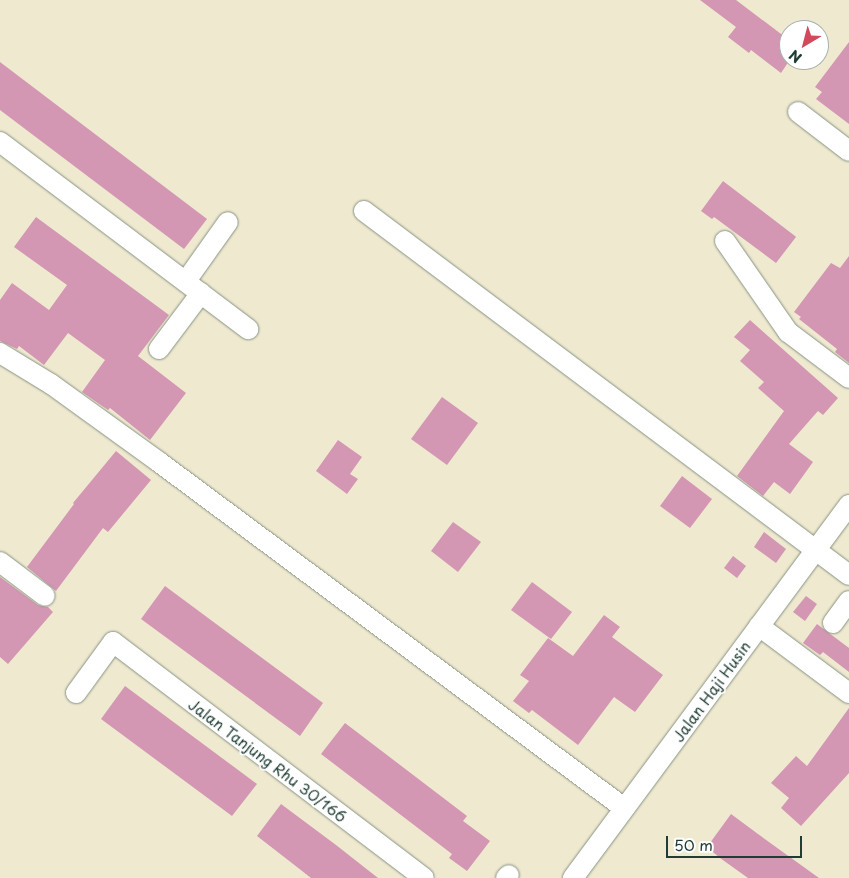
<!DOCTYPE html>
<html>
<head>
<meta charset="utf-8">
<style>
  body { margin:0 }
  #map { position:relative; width:849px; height:878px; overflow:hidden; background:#efe9d0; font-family:"Playpen Sans",sans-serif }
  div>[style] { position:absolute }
  .building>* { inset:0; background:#d397b3 }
  .roads { filter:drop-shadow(0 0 1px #879382) drop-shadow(0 0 1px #879382) }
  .minor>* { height:20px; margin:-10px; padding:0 10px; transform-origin:10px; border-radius:10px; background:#fff }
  span { translate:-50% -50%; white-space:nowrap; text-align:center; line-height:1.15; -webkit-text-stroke:4px #fff; paint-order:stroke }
  .street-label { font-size:15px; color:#1f3d34 }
  .north { position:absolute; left:779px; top:20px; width:50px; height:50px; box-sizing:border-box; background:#fff; border:1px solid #a5b1ae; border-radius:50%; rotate:217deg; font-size:14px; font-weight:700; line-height:20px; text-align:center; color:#1f3d34 }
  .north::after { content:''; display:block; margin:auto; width:18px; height:22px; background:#d1495b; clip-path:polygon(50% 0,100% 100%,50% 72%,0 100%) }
  .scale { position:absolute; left:666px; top:836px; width:136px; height:22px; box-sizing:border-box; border:2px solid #1f3d34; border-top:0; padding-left:6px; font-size:15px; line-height:18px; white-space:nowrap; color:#1f3d34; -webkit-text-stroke:4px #fff; paint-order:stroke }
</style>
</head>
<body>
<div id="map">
  <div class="building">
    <div style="clip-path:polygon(700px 0,736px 0,789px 40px,789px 61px,781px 73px,751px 50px,749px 53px,728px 37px,736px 27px)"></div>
    <div style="clip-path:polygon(849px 42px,849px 124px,816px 99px,822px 92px,815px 87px)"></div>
    <div style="clip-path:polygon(0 62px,207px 219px,184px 249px,0 110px)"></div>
    <div style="clip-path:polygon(723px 181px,795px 236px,796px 237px,776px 263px,714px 217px,712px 219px,701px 211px)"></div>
    <div style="clip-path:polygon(36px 217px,169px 315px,138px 356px,186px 393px,150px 440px,110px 408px,108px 410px,82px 392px,105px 360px,68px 333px,44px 365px,19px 346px,17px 349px,0 341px,0 300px,12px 283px,49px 310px,67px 285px,14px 247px)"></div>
    <div style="clip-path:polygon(849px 256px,849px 363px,835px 352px,837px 349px,799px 319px,801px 317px,794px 312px,831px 263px,840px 268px)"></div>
    <div style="clip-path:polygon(750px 320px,838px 398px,823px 415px,818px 411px,789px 444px,813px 462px,790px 494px,774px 482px,763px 496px,737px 476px,784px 411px,758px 388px,764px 382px,740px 361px,750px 350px,734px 337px)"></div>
    <div style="clip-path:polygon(442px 397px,478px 423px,447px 465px,411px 439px)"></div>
    <div style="clip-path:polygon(338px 440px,362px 457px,350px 474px,358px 479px,347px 494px,316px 471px)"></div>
    <div style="clip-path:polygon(116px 451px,151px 480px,108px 532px,103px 528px,56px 591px,27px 567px,74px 504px,73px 503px)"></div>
    <div style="clip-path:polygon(682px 476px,712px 499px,690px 528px,660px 506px)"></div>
    <div style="clip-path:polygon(453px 522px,481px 542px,458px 572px,431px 551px)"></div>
    <div style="clip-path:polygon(764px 532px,786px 549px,776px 563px,754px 547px)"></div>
    <div style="clip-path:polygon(733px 556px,746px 566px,737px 578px,724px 568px)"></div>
    <div style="clip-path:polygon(0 577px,38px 605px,48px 607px,53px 612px,8px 664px,0 657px)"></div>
    <div style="clip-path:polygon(532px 582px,572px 612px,551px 639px,511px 610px)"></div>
    <div style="clip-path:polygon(165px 586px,323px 703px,300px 736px,141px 619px)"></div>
    <div style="clip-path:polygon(806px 596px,817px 604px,805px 621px,793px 612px)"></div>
    <div style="clip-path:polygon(604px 615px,620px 627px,612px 637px,663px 675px,635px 712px,614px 697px,578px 745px,532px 710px,529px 713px,513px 701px,529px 681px,520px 675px,548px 638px,573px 656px)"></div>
    <div style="clip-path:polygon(817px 624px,849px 648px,849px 672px,823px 652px,820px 655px,803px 643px)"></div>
    <div style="clip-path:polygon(125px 686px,257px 784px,232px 816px,101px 719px)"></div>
    <div style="clip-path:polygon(849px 708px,849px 773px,801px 826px,781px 808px,789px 798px,771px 783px,796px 756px,807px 766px)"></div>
    <div style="clip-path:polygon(345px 723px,467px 816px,463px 821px,490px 841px,467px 871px,449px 858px,452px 854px,321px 754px)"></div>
    <div style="clip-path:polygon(281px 804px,336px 845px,378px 878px,311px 878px,297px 867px,257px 836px)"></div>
    <div style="clip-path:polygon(731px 814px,758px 834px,819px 878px,748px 878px,720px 858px,707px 847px)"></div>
  </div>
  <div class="roads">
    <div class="minor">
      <div style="left:798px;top:112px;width:64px;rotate:37.4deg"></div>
      <div style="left:0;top:142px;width:311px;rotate:37deg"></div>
      <div style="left:364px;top:211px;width:606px;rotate:36.89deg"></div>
      <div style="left:725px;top:241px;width:111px;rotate:55.3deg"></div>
      <div style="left:788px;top:332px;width:76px;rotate:37deg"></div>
      <div style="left:186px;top:281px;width:72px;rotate:-54.6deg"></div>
      <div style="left:159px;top:349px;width:70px;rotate:-53.1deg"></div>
      <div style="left:0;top:353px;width:60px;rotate:31.3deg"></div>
      <div style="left:51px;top:384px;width:133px;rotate:35.8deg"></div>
      <div style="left:159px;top:462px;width:580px;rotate:36.65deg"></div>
      <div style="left:0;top:562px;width:56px;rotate:37.1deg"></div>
      <div style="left:833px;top:623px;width:27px;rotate:-54deg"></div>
      <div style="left:759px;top:626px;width:112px;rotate:36.7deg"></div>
      <div style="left:76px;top:693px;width:63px;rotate:-54deg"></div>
      <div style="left:113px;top:642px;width:390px;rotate:37.2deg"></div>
      <div style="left:506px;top:878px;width:4px;rotate:-45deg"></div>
      <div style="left:573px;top:878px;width:464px;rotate:-53.5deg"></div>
    </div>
  </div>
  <div class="street-label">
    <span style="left:711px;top:691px;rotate:-54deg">Jalan Haji Husin</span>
    <span style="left:268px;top:760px;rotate:37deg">Jalan Tanjung Rhu 30/166</span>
  </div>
  <div class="north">N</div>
  <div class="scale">50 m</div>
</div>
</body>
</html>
